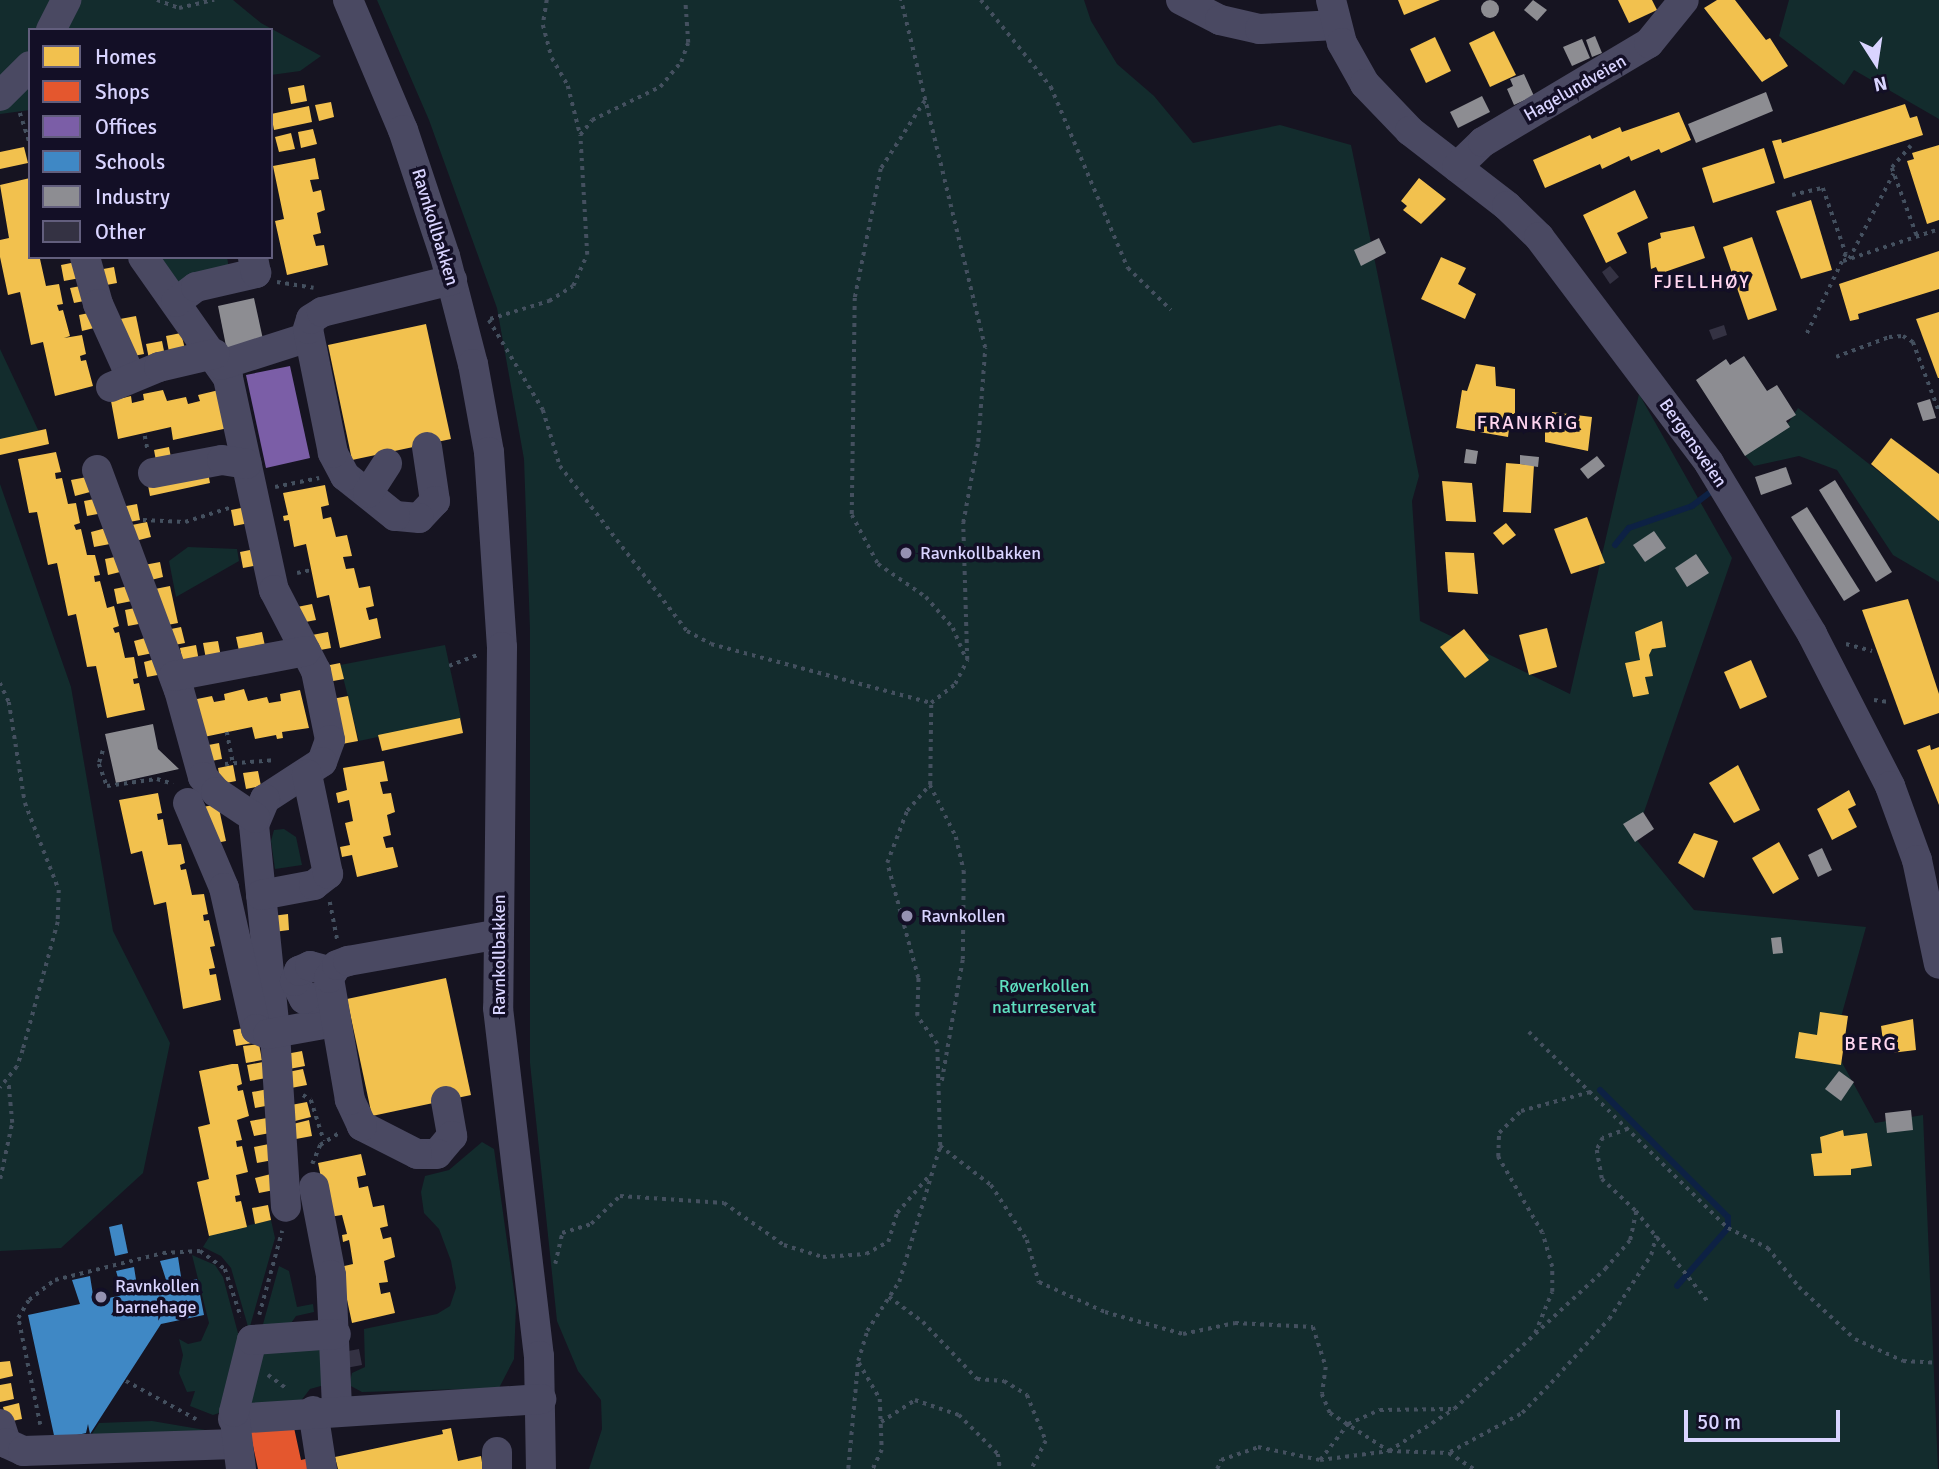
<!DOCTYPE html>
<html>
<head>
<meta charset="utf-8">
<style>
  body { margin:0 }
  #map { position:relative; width:1939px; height:1469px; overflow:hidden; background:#161421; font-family:Signika,sans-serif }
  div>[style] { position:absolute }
  .green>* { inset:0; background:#132c2d }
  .homes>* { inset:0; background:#f2c14e }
  .shops>* { inset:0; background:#e4572e }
  .offices>* { inset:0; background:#7b5ea7 }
  .schools>* { inset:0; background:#3f88c5 }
  .industry>* { inset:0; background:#8d8d92 }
  .round { border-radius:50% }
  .stream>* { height:6px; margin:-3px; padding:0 3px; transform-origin:3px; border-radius:3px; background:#0d2144 }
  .building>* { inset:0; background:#343243 }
  .path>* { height:3.5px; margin-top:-1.75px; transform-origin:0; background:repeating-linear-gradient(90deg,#44505f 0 3.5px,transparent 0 8.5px) }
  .minor>* { height:30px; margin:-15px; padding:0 15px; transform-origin:15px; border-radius:15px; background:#4a4962 }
  .dots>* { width:19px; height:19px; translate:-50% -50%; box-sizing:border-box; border:4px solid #130f26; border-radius:50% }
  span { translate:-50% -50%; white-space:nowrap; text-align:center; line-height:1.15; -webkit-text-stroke:7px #130f26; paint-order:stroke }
  .street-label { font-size:18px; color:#d9d4ff }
  .poi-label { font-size:18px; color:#d9d4ff }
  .left { translate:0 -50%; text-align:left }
  .park-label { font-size:18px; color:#5fe0c0 }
  .neighbourhood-label { font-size:19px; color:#ffd6f0; letter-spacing:2px }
  .legend { position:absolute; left:28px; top:28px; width:245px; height:231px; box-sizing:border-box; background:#130f26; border:2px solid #625e7d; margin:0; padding:9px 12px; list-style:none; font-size:21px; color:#d9d4ff }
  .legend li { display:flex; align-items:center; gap:14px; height:35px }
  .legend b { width:35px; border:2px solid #625e7d }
  .north { position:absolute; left:1841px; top:28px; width:70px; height:70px; -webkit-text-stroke:5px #130f26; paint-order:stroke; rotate:168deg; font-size:19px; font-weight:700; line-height:28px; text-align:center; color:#d9d4ff }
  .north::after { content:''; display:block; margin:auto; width:24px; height:32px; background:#d9d4ff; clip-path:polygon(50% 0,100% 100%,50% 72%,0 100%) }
  .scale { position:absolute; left:1684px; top:1410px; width:156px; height:32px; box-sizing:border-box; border:4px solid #d9d4ff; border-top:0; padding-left:9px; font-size:21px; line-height:24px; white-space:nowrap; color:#d9d4ff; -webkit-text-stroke:5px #130f26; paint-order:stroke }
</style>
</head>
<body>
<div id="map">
  <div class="green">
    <div style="clip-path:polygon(0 0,233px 0,261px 23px,321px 56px,300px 71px,271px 75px,271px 30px,30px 30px,30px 110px,0 114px)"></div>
    <div style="clip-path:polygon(377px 0,1084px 0,1091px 21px,1117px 64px,1154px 96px,1193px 143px,1280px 125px,1351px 145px,1419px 476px,1412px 501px,1420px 621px,1570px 694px,1639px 394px,1732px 558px,1635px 838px,1694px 910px,1866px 927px,1833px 1046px,1875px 1123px,1923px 1115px,1938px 1469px,589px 1469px,602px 1429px,601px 1400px,578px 1371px,557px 1321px,530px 1063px,530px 630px,524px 459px,497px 308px,429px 120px)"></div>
    <div style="clip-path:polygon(1789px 0,1939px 0,1939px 119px,1854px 70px,1844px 85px,1779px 36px)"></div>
    <div style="clip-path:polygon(151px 257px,227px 257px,230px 275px,177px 286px)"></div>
    <div style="clip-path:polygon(0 349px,40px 434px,0 444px)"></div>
    <div style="clip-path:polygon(1798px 408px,1939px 519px,1939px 582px,1893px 555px,1837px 470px,1799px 456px,1754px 466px,1742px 452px,1789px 422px)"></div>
    <div style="clip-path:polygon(0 484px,71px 687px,113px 931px,170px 1043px,143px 1173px,61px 1248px,0 1251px)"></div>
    <div style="clip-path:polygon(188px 547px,237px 549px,239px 561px,176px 597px,169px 561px)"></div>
    <div style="clip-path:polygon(445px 645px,461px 719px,359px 741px,340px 665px)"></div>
    <div style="clip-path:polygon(284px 829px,296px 837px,302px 865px,275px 869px,271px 841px,274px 830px)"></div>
    <div style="clip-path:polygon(482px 1142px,494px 1149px,516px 1305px,514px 1359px,499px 1388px,362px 1392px,349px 1385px,352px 1373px,365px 1367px,364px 1329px,437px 1314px,450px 1306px,456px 1288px,451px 1261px,439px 1229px,424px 1213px,421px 1192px,425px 1176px,449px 1170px)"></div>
    <div style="clip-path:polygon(271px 1220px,275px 1238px,249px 1330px,231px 1268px,221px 1256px,203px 1247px,211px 1234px)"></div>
    <div style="clip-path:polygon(192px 1255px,215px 1265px,223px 1277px,243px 1352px,225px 1411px,213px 1415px,190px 1406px,195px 1391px,187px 1392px,179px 1373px,183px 1355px,179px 1339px,188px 1344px,201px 1341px,209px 1323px)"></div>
    <div style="clip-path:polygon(279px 1266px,289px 1271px,297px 1307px,313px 1304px,314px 1312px,296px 1316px,289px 1326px,262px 1328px)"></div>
    <div style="clip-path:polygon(317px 1339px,328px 1384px,310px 1389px,300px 1402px,240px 1406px,253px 1357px)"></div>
    <div style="clip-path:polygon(152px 1421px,211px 1431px,54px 1441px,92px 1434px,99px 1423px)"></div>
  </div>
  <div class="homes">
    <div style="clip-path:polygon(1398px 0,1440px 0,1404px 15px)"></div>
    <div style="clip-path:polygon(1618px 0,1652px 0,1657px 10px,1629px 23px)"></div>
    <div style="clip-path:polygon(1717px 0,1735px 0,1766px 40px,1770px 38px,1788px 66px,1762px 82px,1704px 8px)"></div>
    <div style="clip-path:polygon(1494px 31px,1516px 75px,1490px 87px,1469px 43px)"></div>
    <div style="clip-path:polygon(1435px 37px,1451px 71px,1426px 83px,1410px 49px)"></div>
    <div style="clip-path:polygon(304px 85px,307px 101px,291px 104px,288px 88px)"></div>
    <div style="clip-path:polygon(331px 102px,334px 117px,319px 121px,315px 105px)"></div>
    <div style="clip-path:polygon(1905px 104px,1910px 118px,1917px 116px,1923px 135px,1784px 179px,1772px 141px,1781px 139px,1782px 143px)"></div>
    <div style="clip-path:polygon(309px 106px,312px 122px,274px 130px,271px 114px)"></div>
    <div style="clip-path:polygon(1679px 112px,1691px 140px,1661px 153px,1659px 149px,1631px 161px,1629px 156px,1602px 169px,1600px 164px,1545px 188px,1533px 160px,1590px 135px,1592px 139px,1620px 127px,1622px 132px)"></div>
    <div style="clip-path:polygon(313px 129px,317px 144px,301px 148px,298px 132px)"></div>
    <div style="clip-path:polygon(291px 133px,295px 149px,279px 152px,275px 137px)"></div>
    <div style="clip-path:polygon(1939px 145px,1939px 220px,1927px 224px,1907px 161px,1914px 159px,1912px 153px)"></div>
    <div style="clip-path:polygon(24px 147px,28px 163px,0 169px,0 152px)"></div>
    <div style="clip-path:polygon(1764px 148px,1775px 183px,1713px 203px,1702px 168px)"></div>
    <div style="clip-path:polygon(315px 158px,319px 179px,310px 180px,313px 192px,321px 190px,325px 210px,317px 213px,321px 233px,313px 235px,316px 246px,324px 245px,328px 265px,287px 275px,275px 221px,284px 219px,273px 166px)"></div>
    <div style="clip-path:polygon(30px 178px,30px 257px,40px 259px,46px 286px,59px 284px,63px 304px,57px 305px,59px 311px,63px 310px,70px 336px,64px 338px,82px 335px,86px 354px,80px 356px,81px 361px,86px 360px,93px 386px,55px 396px,43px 342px,31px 345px,20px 292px,8px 295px,0 257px,0 240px,9px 238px,0 185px)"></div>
    <div style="clip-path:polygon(1419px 178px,1446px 199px,1421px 224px,1403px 210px,1407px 206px,1401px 201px)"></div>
    <div style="clip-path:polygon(1635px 190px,1648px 218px,1617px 233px,1627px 253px,1606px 263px,1583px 215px)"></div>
    <div style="clip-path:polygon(1811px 200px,1832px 270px,1801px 279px,1776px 211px)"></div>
    <div style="clip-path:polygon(1694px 226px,1705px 258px,1659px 274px,1656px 267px,1651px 269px,1648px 243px,1661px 238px,1660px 233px)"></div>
    <div style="clip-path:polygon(1752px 237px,1777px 310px,1748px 320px,1723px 247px)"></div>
    <div style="clip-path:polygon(1939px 251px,1939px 289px,1858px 314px,1859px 319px,1850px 321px,1839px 284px)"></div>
    <div style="clip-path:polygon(1441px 257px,1466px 268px,1458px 284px,1476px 294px,1465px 319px,1421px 299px)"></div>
    <div style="clip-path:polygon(76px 262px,80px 278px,64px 281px,61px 265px)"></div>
    <div style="clip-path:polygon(114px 267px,117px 283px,101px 286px,98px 270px)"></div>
    <div style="clip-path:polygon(86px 285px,89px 300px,74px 303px,70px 288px)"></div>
    <div style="clip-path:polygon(94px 312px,98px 327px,82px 331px,79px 315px)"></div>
    <div style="clip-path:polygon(1939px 312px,1939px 378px,1938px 378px,1916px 319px)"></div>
    <div style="clip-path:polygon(136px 316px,144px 354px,128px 357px,120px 319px)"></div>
    <div style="clip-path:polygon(426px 324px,451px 439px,352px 460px,328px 345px)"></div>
    <div style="clip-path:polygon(181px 333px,185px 349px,169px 352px,166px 336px)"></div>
    <div style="clip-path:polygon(162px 341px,165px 356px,149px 359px,146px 344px)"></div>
    <div style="clip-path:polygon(1476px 364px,1495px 367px,1496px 386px,1515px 389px,1515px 414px,1511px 414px,1508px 437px,1456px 428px,1462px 390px,1467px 391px)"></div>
    <div style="clip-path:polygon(163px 390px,167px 401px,186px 397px,188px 404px,200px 401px,198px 395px,219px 390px,228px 428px,173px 440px,171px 427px,118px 439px,111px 401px,131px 396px,132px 403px,144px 400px,143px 394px)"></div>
    <div style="clip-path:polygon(1552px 412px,1592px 417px,1588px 451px,1545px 442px,1545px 417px,1552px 418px)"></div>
    <div style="clip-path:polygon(46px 429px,49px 444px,0 455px,0 439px)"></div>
    <div style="clip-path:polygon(1891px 438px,1939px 474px,1939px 521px,1871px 464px)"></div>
    <div style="clip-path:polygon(169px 447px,172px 463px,157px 466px,154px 450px)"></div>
    <div style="clip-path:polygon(56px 452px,61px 472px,55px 473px,56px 479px,62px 478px,68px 504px,76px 503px,80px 523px,74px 525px,76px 530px,81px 529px,87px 555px,95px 555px,100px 575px,94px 576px,95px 582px,100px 581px,107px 608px,114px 606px,119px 626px,113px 628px,115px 633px,119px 632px,125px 658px,134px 657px,138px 678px,133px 679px,134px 684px,139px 683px,145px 710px,139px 711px,107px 718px,96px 666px,87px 667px,76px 614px,68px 616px,57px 563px,48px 565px,37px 512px,29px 513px,18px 459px)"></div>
    <div style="clip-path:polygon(1506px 463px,1534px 465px,1531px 513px,1503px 512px)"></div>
    <div style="clip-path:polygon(207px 467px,210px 483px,150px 496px,147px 480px)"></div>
    <div style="clip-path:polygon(87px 477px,90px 492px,75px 496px,71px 480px)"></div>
    <div style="clip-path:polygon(1442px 481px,1472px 483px,1476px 522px,1446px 521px)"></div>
    <div style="clip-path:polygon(325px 485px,329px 505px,321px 507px,323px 519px,331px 517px,336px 537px,347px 535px,352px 556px,343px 557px,346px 569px,354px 568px,359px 588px,370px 586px,374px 606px,366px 608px,369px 620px,377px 618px,381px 638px,340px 648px,329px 595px,317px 598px,306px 544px,294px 547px,289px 520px,284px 521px,283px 516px,288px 515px,283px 493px)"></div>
    <div style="clip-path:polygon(100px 498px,103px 513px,87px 516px,84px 501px)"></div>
    <div style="clip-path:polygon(137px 504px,140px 520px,124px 523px,121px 507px)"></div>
    <div style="clip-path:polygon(246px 507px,249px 523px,234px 526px,231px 510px)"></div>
    <div style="clip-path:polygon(1587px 517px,1605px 563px,1571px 574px,1554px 529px)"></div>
    <div style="clip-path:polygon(147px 522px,151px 537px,135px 541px,132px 525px)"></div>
    <div style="clip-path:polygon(1506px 523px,1516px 535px,1503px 545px,1493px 533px)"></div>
    <div style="clip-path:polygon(106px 528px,110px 544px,94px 547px,91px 532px)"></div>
    <div style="clip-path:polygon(255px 549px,258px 565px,243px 568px,240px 552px)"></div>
    <div style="clip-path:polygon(1445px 552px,1474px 553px,1478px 594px,1448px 592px)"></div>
    <div style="clip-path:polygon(120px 556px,124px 571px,108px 575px,105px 559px)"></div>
    <div style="clip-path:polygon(160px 562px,163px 577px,147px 581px,144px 565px)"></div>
    <div style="clip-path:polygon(129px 586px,132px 601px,117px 604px,114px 589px)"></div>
    <div style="clip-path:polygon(170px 586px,178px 623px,162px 626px,155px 589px)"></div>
    <div style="clip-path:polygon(1908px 599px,1939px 694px,1939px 713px,1904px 725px,1862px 610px)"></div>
    <div style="clip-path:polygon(312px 604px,316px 620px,300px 623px,297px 607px)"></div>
    <div style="clip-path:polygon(140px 607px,144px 623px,128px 626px,125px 610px)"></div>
    <div style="clip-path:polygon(1662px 621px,1666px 647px,1652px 649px,1649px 655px,1653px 676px,1645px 677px,1649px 694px,1633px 697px,1625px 663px,1640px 660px,1635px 632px)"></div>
    <div style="clip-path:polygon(181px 627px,185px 643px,169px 646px,166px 630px)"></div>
    <div style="clip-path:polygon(1547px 628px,1557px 667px,1529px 675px,1519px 635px)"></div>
    <div style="clip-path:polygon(1464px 629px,1489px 660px,1465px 678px,1440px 647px)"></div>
    <div style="clip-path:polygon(262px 632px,265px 646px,239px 651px,236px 637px)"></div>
    <div style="clip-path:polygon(328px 632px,331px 648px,315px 651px,312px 635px)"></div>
    <div style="clip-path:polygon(149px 637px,153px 653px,138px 656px,134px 641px)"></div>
    <div style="clip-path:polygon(218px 641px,221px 657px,206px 659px,203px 643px)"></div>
    <div style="clip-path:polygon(196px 645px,199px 661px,183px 663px,180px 648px)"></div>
    <div style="clip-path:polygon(159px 658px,163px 674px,147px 677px,144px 662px)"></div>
    <div style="clip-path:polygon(1751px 660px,1767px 697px,1740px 709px,1724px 672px)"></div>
    <div style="clip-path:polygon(340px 663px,344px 679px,328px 682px,325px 666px)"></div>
    <div style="clip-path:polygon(244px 689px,248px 701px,267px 697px,269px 703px,281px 701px,280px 694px,300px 690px,309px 728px,282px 732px,283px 738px,277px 739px,276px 735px,255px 739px,252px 727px,199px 738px,192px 700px,212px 696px,214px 702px,225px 700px,224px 694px)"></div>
    <div style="clip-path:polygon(348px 696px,358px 741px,342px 744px,332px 699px)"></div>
    <div style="clip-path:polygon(460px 718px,463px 733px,382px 751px,378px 735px)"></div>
    <div style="clip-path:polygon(219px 743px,222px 759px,206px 762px,203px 746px)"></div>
    <div style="clip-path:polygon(1930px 745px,1931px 750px,1939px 747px,1939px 805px,1917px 750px)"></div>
    <div style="clip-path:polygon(384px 761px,388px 781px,380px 782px,383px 794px,391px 793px,395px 812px,387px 815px,391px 835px,383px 837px,386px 848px,393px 847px,398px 867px,357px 877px,352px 855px,342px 857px,340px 847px,350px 845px,345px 823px,353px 821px,349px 800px,338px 803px,336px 793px,347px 790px,343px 768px)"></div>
    <div style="clip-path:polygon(233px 765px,236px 781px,221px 784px,218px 768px)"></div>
    <div style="clip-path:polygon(1738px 765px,1760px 810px,1734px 823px,1709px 783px)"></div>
    <div style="clip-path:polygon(258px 771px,261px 786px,246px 789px,243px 773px)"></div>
    <div style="clip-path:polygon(1849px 790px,1856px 805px,1848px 809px,1857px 827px,1832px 840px,1817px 809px)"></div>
    <div style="clip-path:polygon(158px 793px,162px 813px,157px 814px,158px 820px,163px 819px,168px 845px,181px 844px,185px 863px,180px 865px,181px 870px,186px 869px,192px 895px,204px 894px,208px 914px,203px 915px,204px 921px,209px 920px,215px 946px,210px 947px,215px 968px,209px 969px,210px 975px,216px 974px,221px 1000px,183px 1009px,166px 902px,154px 905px,142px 851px,131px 854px,119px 800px)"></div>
    <div style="clip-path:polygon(218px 804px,226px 841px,211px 844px,203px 807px)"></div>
    <div style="clip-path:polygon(1694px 833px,1718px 841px,1704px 878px,1678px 863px)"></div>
    <div style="clip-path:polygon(1779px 842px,1799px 879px,1773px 894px,1752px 858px)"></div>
    <div style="clip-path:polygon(288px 914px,289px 930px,274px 932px,272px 916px)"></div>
    <div style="clip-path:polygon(446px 978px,471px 1095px,372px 1116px,347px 999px)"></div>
    <div style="clip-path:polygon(1820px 1012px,1848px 1016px,1841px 1065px,1795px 1058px,1799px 1032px,1817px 1035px)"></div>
    <div style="clip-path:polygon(1913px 1019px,1916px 1050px,1891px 1053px,1890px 1048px,1884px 1049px,1881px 1026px)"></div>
    <div style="clip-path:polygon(249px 1027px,252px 1043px,236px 1046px,233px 1030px)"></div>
    <div style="clip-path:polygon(259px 1044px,262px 1060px,246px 1063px,243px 1046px)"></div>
    <div style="clip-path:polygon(302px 1051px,305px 1066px,289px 1069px,286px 1054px)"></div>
    <div style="clip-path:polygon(263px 1062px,266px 1078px,250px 1081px,247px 1065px)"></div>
    <div style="clip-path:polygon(232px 1064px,238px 1064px,242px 1084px,237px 1086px,238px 1091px,243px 1090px,249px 1116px,237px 1120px,242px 1140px,236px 1141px,237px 1147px,242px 1146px,248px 1172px,236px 1175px,240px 1195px,235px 1196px,236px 1202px,241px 1201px,247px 1227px,209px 1236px,197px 1182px,209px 1179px,198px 1127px,210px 1124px,199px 1071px)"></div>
    <div style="clip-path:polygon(303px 1069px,307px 1085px,291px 1088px,288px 1072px)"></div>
    <div style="clip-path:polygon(268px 1089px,271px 1105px,255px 1108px,252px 1092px)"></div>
    <div style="clip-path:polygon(307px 1102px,311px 1117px,295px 1121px,291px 1105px)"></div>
    <div style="clip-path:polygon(267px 1118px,270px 1133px,254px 1136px,250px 1121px)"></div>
    <div style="clip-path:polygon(309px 1120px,312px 1136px,296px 1139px,293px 1124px)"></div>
    <div style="clip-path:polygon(1843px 1130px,1844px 1136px,1867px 1133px,1872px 1166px,1851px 1169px,1851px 1175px,1814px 1176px,1811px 1154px,1822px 1153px,1820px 1137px)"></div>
    <div style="clip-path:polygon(269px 1144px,273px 1160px,257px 1163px,254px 1147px)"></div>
    <div style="clip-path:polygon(361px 1154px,366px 1175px,357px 1177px,359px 1188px,368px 1186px,373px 1207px,384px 1205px,388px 1226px,380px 1228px,383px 1239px,391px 1237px,395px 1257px,384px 1261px,388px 1282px,379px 1283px,381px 1294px,390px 1292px,395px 1313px,352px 1323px,340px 1267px,353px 1264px,350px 1245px,349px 1240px,343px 1242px,342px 1235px,347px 1234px,342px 1215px,329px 1217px,318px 1163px)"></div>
    <div style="clip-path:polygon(271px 1174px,274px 1190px,259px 1193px,255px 1178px)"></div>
    <div style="clip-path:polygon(268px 1205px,271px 1220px,255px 1224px,252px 1208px)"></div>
    <div style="clip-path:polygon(10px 1361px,13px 1376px,0 1379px,0 1362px)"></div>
    <div style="clip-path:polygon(11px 1383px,14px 1399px,0 1402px,0 1385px)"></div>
    <div style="clip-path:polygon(19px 1403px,22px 1419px,7px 1422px,3px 1407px)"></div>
    <div style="clip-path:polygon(451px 1428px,458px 1461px,481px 1456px,483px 1469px,338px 1469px,335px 1457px,443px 1434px,442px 1430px)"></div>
  </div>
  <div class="shops">
    <div style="clip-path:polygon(293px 1423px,301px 1460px,310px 1458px,312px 1469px,258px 1469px,250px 1432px)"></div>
  </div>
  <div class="offices">
    <div style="clip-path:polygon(290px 366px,310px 458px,266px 468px,246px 375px)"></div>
  </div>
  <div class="schools">
    <div style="clip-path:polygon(122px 1224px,128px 1253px,115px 1256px,109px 1227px)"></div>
    <div style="clip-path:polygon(178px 1257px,182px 1283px,197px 1279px,204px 1315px,161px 1324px,90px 1434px,88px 1424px,86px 1433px,55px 1440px,28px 1315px,80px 1304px,72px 1280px,90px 1276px,94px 1301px,123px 1295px,116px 1271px,134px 1267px,138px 1292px,168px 1286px,160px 1261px)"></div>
  </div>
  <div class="industry">
    <div style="clip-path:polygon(1533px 0,1547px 10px,1537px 21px,1524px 10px)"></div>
    <div class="round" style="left:1481px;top:0;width:18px;height:18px"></div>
    <div style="clip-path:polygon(1595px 36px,1602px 53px,1592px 57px,1586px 40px)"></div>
    <div style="clip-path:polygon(1582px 39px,1590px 58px,1572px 66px,1563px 47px)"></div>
    <div style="clip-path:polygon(1524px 74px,1534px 96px,1514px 105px,1507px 89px,1513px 86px,1510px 79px)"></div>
    <div style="clip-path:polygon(1766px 92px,1773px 111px,1696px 143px,1688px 124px)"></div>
    <div style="clip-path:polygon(1482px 96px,1490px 112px,1458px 128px,1450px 112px)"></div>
    <div style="clip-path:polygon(1379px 238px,1386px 253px,1361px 266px,1354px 250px)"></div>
    <div style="clip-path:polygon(254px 298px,264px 344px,227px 351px,218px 306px)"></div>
    <div style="clip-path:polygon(1744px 356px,1767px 391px,1777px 385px,1796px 415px,1786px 421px,1790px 427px,1745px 456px,1696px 380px,1726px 359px,1730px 365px)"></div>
    <div style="clip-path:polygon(1930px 399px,1936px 418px,1923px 421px,1917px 403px)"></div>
    <div style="clip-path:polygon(1466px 449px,1478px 451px,1476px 464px,1464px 463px)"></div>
    <div style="clip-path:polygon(1520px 455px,1539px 457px,1538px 467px,1520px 464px)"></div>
    <div style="clip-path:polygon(1597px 456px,1605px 466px,1588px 479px,1580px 469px)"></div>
    <div style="clip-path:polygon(1786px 467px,1792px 484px,1761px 495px,1755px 477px)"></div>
    <div style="clip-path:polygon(1835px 480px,1892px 572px,1876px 582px,1819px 490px)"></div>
    <div style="clip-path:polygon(1807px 507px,1860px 591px,1844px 601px,1791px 517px)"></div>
    <div style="clip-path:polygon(1654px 531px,1666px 548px,1645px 562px,1633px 545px)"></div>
    <div style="clip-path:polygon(1696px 554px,1709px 573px,1687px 587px,1675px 568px)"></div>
    <div style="clip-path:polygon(153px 724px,158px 749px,179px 769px,116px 783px,105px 734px)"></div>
    <div style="clip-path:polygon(1643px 812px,1654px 829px,1635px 842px,1623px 824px)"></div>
    <div style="clip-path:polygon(1822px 848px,1832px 870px,1818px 877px,1808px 855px)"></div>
    <div style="clip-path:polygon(1781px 937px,1783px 953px,1773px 954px,1771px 938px)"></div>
    <div style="clip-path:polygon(1839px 1071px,1854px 1082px,1841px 1101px,1825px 1089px)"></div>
    <div style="clip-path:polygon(1911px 1110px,1913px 1130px,1887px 1133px,1885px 1113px)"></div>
  </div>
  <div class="stream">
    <div style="left:1615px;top:545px;width:22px;rotate:-51deg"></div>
    <div style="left:1629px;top:528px;width:67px;rotate:-19.2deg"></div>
    <div style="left:1692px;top:506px;width:25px;rotate:-37deg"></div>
    <div style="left:1600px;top:1090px;width:180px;rotate:44.8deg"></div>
    <div style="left:1728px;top:1217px;width:11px;rotate:90deg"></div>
    <div style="left:1728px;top:1228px;width:77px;rotate:131.3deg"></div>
  </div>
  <div class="building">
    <div style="clip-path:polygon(1610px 266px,1619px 277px,1610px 284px,1602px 272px)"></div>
    <div style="clip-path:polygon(1724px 325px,1727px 335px,1713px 340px,1709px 330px)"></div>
    <div style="clip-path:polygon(359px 1349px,362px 1365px,346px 1368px,343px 1352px)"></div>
  </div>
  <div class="path">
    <div style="left:157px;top:0;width:23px;rotate:20deg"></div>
    <div style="left:179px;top:8px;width:36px;rotate:-13deg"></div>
    <div style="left:547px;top:0;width:25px;rotate:99deg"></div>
    <div style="left:543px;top:25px;width:34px;rotate:75deg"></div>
    <div style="left:552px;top:58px;width:32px;rotate:60deg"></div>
    <div style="left:568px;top:86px;width:49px;rotate:76deg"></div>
    <div style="left:981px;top:0;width:112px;rotate:51.2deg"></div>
    <div style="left:1051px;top:87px;width:197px;rotate:67deg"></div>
    <div style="left:1128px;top:268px;width:60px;rotate:44.3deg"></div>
    <div style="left:925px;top:101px;width:81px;rotate:122.9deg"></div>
    <div style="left:881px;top:169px;width:132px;rotate:101.4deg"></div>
    <div style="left:855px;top:298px;width:217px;rotate:90.8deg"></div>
    <div style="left:852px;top:515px;width:55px;rotate:62deg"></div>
    <div style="left:878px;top:564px;width:58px;rotate:34.5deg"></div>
    <div style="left:926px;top:597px;width:41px;rotate:48.9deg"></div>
    <div style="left:953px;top:628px;width:33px;rotate:67deg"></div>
    <div style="left:20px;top:113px;width:32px;rotate:72deg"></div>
    <div style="left:1911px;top:146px;width:29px;rotate:131deg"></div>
    <div style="left:1892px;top:168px;width:72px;rotate:69.8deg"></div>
    <div style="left:1792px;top:195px;width:32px;rotate:-13deg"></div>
    <div style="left:1823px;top:188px;width:70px;rotate:70.8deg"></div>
    <div style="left:1846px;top:254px;width:93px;rotate:116deg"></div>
    <div style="left:1849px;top:259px;width:96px;rotate:-62.6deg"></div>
    <div style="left:1843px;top:261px;width:101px;rotate:-18.4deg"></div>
    <div style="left:277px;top:282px;width:37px;rotate:9deg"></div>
    <div style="left:490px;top:319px;width:62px;rotate:-17deg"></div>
    <div style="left:549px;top:301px;width:28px;rotate:-32deg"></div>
    <div style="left:573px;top:286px;width:34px;rotate:-66deg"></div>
    <div style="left:587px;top:255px;width:120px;rotate:-93.3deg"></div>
    <div style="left:580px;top:135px;width:19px;rotate:-51deg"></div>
    <div style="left:592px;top:120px;width:76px;rotate:-25.9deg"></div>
    <div style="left:660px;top:87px;width:33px;rotate:-50deg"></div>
    <div style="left:681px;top:62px;width:20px;rotate:-70deg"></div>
    <div style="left:688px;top:43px;width:43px;rotate:-94deg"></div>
    <div style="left:489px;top:320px;width:105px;rotate:59deg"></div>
    <div style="left:543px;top:410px;width:59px;rotate:73.1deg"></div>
    <div style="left:560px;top:466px;width:208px;rotate:52.4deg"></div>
    <div style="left:687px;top:631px;width:27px;rotate:28deg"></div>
    <div style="left:711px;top:644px;width:228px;rotate:15deg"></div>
    <div style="left:1836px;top:357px;width:57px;rotate:-20.7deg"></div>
    <div style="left:1889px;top:337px;width:14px;rotate:-4deg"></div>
    <div style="left:1903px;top:336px;width:12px;rotate:31deg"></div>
    <div style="left:1913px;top:342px;width:74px;rotate:69.4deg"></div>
    <div style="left:145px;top:436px;width:15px;rotate:79deg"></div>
    <div style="left:275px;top:487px;width:45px;rotate:-11.6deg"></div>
    <div style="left:143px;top:520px;width:42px;rotate:2.7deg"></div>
    <div style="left:185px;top:522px;width:49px;rotate:-17.7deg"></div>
    <div style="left:297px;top:573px;width:14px;rotate:-12deg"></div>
    <div style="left:1846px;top:644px;width:27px;rotate:15deg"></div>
    <div style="left:449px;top:666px;width:30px;rotate:-21deg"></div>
    <div style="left:0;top:683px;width:21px;rotate:65deg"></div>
    <div style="left:9px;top:702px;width:102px;rotate:81deg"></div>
    <div style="left:25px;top:803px;width:93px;rotate:68.7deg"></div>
    <div style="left:59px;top:890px;width:32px;rotate:92deg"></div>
    <div style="left:58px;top:922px;width:133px;rotate:105.3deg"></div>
    <div style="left:23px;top:1050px;width:18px;rotate:109deg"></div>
    <div style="left:17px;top:1067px;width:27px;rotate:129deg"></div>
    <div style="left:1874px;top:700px;width:15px;rotate:8deg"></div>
    <div style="left:227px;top:732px;width:31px;rotate:79deg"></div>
    <div style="left:103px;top:751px;width:14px;rotate:107deg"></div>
    <div style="left:99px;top:764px;width:23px;rotate:70deg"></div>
    <div style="left:107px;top:786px;width:50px;rotate:-8deg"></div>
    <div style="left:157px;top:779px;width:17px;rotate:17deg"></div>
    <div style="left:225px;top:764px;width:51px;rotate:-4.5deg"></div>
    <div style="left:930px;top:785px;width:58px;rotate:63.4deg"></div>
    <div style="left:956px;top:837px;width:35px;rotate:77deg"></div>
    <div style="left:964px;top:871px;width:89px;rotate:90.6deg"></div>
    <div style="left:963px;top:960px;width:124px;rotate:99.8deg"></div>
    <div style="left:330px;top:902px;width:38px;rotate:79deg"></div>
    <div style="left:1529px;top:1032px;width:279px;rotate:44.6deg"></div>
    <div style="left:1728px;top:1228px;width:45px;rotate:26.6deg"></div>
    <div style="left:1768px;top:1248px;width:50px;rotate:51.5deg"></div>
    <div style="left:1799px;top:1287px;width:76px;rotate:42.9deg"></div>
    <div style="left:1855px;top:1339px;width:53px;rotate:24.6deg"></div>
    <div style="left:1903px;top:1361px;width:34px;rotate:3deg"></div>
    <div style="left:303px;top:1095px;width:9px;rotate:32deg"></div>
    <div style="left:311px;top:1100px;width:43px;rotate:72.4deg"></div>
    <div style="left:1628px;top:1129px;width:27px;rotate:160deg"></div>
    <div style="left:1603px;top:1138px;width:13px;rotate:117deg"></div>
    <div style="left:1597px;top:1150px;width:29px;rotate:80deg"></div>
    <div style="left:1602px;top:1179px;width:47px;rotate:43.3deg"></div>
    <div style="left:1636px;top:1211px;width:117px;rotate:51.6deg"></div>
    <div style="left:940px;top:1146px;width:64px;rotate:37.4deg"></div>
    <div style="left:991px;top:1185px;width:66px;rotate:56.8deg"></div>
    <div style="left:1027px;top:1240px;width:44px;rotate:74.1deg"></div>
    <div style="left:1039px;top:1282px;width:72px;rotate:24.4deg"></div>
    <div style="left:1105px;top:1312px;width:81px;rotate:15.8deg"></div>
    <div style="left:1183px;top:1334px;width:53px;rotate:-11.9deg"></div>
    <div style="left:1235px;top:1323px;width:78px;rotate:2.9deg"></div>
    <div style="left:1313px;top:1327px;width:42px;rotate:72deg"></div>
    <div style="left:1326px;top:1367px;width:27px;rotate:98deg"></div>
    <div style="left:1322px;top:1394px;width:21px;rotate:67deg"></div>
    <div style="left:1330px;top:1413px;width:70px;rotate:32.8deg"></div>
    <div style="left:1389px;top:1451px;width:60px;rotate:1.9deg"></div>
    <div style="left:1449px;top:1453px;width:30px;rotate:33deg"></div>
    <div style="left:312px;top:1164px;width:21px;rotate:-67deg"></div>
    <div style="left:320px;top:1145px;width:22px;rotate:-32deg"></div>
    <div style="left:0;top:1179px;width:57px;rotate:-77.9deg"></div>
    <div style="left:12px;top:1123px;width:43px;rotate:-95.3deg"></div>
    <div style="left:555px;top:1264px;width:32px;rotate:-77deg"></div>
    <div style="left:562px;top:1233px;width:30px;rotate:-17deg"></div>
    <div style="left:591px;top:1224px;width:40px;rotate:-44deg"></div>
    <div style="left:620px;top:1196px;width:104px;rotate:3.9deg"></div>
    <div style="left:724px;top:1203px;width:73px;rotate:35deg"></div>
    <div style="left:784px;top:1245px;width:41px;rotate:17.1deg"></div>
    <div style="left:823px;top:1257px;width:43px;rotate:-4deg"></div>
    <div style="left:866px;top:1254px;width:25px;rotate:-29deg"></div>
    <div style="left:888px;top:1242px;width:30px;rotate:-73deg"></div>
    <div style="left:897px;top:1213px;width:48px;rotate:-49.3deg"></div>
    <div style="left:889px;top:1297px;width:42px;rotate:36.3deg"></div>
    <div style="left:923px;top:1322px;width:79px;rotate:46.5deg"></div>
    <div style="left:977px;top:1379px;width:27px;rotate:4deg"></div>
    <div style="left:1004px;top:1381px;width:27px;rotate:31deg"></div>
    <div style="left:1027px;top:1395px;width:50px;rotate:67.6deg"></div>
    <div style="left:1046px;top:1441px;width:31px;rotate:117deg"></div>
    <div style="left:259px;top:1315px;width:87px;rotate:-74.7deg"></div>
    <div style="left:1535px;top:1333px;width:44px;rotate:-67.5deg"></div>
    <div style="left:1552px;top:1292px;width:25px;rotate:-90deg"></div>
    <div style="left:1552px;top:1267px;width:35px;rotate:-106deg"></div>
    <div style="left:1542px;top:1233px;width:88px;rotate:-120.1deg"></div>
    <div style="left:1498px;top:1157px;width:24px;rotate:-88deg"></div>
    <div style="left:1499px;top:1133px;width:31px;rotate:-45deg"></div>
    <div style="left:1521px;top:1111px;width:72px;rotate:-15.4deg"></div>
    <div style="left:859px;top:1363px;width:42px;rotate:59.7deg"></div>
    <div style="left:880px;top:1399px;width:51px;rotate:87.8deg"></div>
    <div style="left:882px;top:1450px;width:21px;rotate:115deg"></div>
    <div style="left:268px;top:1375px;width:24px;rotate:36deg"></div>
    <div style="left:126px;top:1381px;width:80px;rotate:28.5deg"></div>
    <div style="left:881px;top:1422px;width:40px;rotate:-32.9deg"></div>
    <div style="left:915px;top:1400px;width:46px;rotate:18.8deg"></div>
    <div style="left:959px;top:1415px;width:55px;rotate:45deg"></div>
    <div style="left:998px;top:1454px;width:15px;rotate:82deg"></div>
    <div style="left:40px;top:1425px;width:109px;rotate:-101.6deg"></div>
    <div style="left:18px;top:1318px;width:21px;rotate:-59deg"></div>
    <div style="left:29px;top:1300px;width:33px;rotate:-38deg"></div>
    <div style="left:55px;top:1280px;width:111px;rotate:-14deg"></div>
    <div style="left:163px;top:1253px;width:37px;rotate:-3deg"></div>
    <div style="left:200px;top:1251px;width:31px;rotate:36deg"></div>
    <div style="left:225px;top:1269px;width:51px;rotate:71.6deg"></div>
    <div style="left:1450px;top:1452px;width:82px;rotate:-28.4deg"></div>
    <div style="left:1522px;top:1413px;width:42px;rotate:-46deg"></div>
    <div style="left:1551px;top:1383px;width:86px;rotate:-47.8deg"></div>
    <div style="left:1609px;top:1319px;width:77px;rotate:-56.7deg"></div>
    <div style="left:1651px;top:1255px;width:20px;rotate:-75deg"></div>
    <div style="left:1320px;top:1460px;width:46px;rotate:-52.1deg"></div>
    <div style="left:1348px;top:1424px;width:35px;rotate:-24deg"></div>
    <div style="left:1380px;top:1410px;width:71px;rotate:-0.8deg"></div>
    <div style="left:848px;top:1469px;width:108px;rotate:-84.7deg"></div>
    <div style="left:858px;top:1361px;width:31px;rotate:-73deg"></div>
    <div style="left:867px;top:1331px;width:59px;rotate:-56.9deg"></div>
    <div style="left:899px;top:1282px;width:142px;rotate:-73.2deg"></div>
    <div style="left:940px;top:1146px;width:102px;rotate:-91.7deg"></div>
    <div style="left:937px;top:1044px;width:34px;rotate:-126deg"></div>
    <div style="left:917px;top:1016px;width:38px;rotate:-88deg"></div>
    <div style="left:918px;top:978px;width:119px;rotate:-105.1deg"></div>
    <div style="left:887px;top:863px;width:56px;rotate:-69deg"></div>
    <div style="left:907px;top:811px;width:35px;rotate:-49deg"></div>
    <div style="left:930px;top:785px;width:82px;rotate:-89.3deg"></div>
    <div style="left:931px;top:703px;width:31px;rotate:-38deg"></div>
    <div style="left:955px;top:684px;width:27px;rotate:-63deg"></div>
    <div style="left:967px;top:660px;width:137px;rotate:-91.7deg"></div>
    <div style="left:963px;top:523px;width:82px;rotate:-79.5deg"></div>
    <div style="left:978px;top:442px;width:94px;rotate:-85.7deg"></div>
    <div style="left:985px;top:348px;width:358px;rotate:-103.6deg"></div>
    <div style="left:1217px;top:1469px;width:10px;rotate:-66deg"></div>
    <div style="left:1221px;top:1460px;width:39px;rotate:-19deg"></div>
    <div style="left:1258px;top:1447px;width:63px;rotate:11.8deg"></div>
    <div style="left:1320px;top:1460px;width:70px;rotate:-7.4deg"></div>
    <div style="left:1389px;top:1451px;width:77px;rotate:-32.9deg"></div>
    <div style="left:1454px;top:1409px;width:206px;rotate:-42.8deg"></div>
    <div style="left:1605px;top:1269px;width:38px;rotate:-49deg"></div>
    <div style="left:1630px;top:1240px;width:30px;rotate:-78deg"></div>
  </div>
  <div class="minor">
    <div style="left:348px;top:0;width:141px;rotate:67.1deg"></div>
    <div style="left:403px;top:130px;width:133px;rotate:71.6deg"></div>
    <div style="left:445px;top:256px;width:112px;rotate:75.5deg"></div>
    <div style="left:473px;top:364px;width:89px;rotate:79.7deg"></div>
    <div style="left:489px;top:452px;width:195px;rotate:86.2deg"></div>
    <div style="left:502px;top:647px;width:361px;rotate:90.6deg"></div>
    <div style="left:498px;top:1008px;width:350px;rotate:83.3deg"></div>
    <div style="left:539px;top:1356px;width:113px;rotate:89deg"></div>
    <div style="left:1181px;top:0;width:44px;rotate:27.1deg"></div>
    <div style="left:1220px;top:20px;width:41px;rotate:12.7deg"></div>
    <div style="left:1260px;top:29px;width:76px;rotate:-3deg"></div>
    <div style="left:1331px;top:0;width:44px;rotate:75.7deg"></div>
    <div style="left:1342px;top:43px;width:47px;rotate:60.7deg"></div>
    <div style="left:1365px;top:84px;width:65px;rotate:46.2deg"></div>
    <div style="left:1410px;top:131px;width:123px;rotate:37.7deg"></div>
    <div style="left:1507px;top:206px;width:45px;rotate:44.1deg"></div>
    <div style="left:1539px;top:237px;width:283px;rotate:53deg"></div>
    <div style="left:1709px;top:463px;width:200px;rotate:58.9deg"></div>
    <div style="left:1812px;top:634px;width:171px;rotate:62.8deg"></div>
    <div style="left:1890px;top:786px;width:79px;rotate:70deg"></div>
    <div style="left:1917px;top:860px;width:106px;rotate:78.1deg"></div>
    <div style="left:51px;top:30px;width:34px;rotate:-63deg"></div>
    <div style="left:0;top:96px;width:42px;rotate:-45deg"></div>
    <div style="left:1457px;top:167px;width:36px;rotate:-44deg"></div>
    <div style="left:1483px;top:142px;width:193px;rotate:-30.8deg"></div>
    <div style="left:1649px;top:43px;width:55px;rotate:-50.9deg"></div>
    <div style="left:85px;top:257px;width:49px;rotate:74.5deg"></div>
    <div style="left:98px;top:304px;width:80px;rotate:65.7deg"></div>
    <div style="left:143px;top:257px;width:148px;rotate:54.9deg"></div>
    <div style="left:228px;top:378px;width:217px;rotate:77.8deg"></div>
    <div style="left:274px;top:590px;width:91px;rotate:62.6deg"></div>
    <div style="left:316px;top:671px;width:70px;rotate:78.5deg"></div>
    <div style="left:330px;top:740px;width:23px;rotate:110deg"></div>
    <div style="left:322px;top:762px;width:68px;rotate:147deg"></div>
    <div style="left:265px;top:799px;width:28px;rotate:113deg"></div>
    <div style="left:254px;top:825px;width:209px;rotate:84.2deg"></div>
    <div style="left:275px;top:1033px;width:174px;rotate:86.4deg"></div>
    <div style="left:176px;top:302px;width:25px;rotate:-37deg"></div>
    <div style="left:196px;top:287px;width:62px;rotate:-13.1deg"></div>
    <div style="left:256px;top:273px;width:16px;rotate:-101deg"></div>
    <div style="left:221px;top:365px;width:92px;rotate:-17.7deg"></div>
    <div style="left:111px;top:387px;width:52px;rotate:-22.6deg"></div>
    <div style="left:159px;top:367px;width:57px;rotate:-13.3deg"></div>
    <div style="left:427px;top:447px;width:55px;rotate:81.6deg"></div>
    <div style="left:435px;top:501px;width:23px;rotate:133deg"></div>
    <div style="left:419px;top:518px;width:24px;rotate:-175deg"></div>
    <div style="left:395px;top:516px;width:64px;rotate:-141.3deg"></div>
    <div style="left:345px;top:476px;width:26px;rotate:-118deg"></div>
    <div style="left:333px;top:453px;width:126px;rotate:-101.4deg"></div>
    <div style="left:308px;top:329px;width:10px;rotate:-73deg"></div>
    <div style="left:311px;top:319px;width:13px;rotate:-32deg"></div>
    <div style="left:322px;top:312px;width:134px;rotate:-13.8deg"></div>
    <div style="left:97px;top:470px;width:235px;rotate:69.6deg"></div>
    <div style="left:179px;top:690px;width:90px;rotate:74.6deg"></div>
    <div style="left:203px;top:777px;width:20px;rotate:49deg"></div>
    <div style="left:216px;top:792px;width:47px;rotate:33.7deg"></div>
    <div style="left:153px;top:473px;width:70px;rotate:-10.7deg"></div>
    <div style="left:222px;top:460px;width:25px;rotate:9deg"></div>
    <div style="left:368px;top:493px;width:35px;rotate:-57deg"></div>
    <div style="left:174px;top:676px;width:134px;rotate:-10.7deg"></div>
    <div style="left:188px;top:803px;width:92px;rotate:67deg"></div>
    <div style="left:224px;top:888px;width:145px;rotate:77.2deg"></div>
    <div style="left:256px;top:1029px;width:13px;rotate:23deg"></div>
    <div style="left:268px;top:1034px;width:68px;rotate:-10.2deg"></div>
    <div style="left:261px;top:895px;width:54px;rotate:-10.7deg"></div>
    <div style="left:314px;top:885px;width:18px;rotate:-38deg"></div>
    <div style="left:328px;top:874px;width:102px;rotate:-101.9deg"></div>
    <div style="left:330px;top:997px;width:26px;rotate:176deg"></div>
    <div style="left:304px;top:999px;width:20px;rotate:-117deg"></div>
    <div style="left:295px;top:981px;width:11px;rotate:-68deg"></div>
    <div style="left:299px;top:971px;width:12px;rotate:-24deg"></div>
    <div style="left:310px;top:966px;width:23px;rotate:15deg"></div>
    <div style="left:446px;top:1101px;width:36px;rotate:80deg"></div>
    <div style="left:452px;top:1136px;width:23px;rotate:130deg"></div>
    <div style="left:437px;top:1154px;width:20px;rotate:180deg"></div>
    <div style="left:417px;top:1154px;width:62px;rotate:-153deg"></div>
    <div style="left:362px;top:1126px;width:29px;rotate:-115deg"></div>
    <div style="left:350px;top:1100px;width:124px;rotate:-99.8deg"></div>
    <div style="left:329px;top:978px;width:15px;rotate:-58deg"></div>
    <div style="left:337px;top:965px;width:12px;rotate:-20deg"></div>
    <div style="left:348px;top:961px;width:153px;rotate:-10.1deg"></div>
    <div style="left:314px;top:1187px;width:90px;rotate:79.1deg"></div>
    <div style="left:331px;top:1275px;width:134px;rotate:87.4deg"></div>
    <div style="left:313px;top:1411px;width:59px;rotate:81.2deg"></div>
    <div style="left:233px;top:1419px;width:309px;rotate:-3.7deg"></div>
    <div style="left:0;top:1424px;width:20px;rotate:72deg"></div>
    <div style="left:6px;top:1443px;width:19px;rotate:25deg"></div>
    <div style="left:23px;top:1451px;width:213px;rotate:-1.9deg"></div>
    <div style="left:497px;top:1452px;width:17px;rotate:90deg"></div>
    <div style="left:241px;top:1469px;width:57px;rotate:-97deg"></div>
    <div style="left:234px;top:1412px;width:74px;rotate:-76deg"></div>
    <div style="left:252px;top:1340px;width:84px;rotate:-4.1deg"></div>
  </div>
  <div class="dots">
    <div style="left:906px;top:553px;background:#9591b1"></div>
    <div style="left:907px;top:916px;background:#9591b1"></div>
    <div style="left:101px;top:1297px;background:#9591b1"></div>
  </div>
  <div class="street-label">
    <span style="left:1575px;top:88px;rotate:-30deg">Hagelundveien</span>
    <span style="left:435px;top:227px;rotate:73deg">Ravnkollbakken</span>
    <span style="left:1693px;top:443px;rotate:55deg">Bergensveien</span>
    <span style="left:499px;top:955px;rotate:-90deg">Ravnkollbakken</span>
  </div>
  <div class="poi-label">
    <span class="left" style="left:920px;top:553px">Ravnkollbakken</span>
    <span class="left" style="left:921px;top:916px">Ravnkollen</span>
    <span class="left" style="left:115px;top:1297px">Ravnkollen<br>barnehage</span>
  </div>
  <div class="park-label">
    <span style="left:1044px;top:997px">Røverkollen<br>naturreservat</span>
  </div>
  <div class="neighbourhood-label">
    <span style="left:1702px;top:283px">FJELLHØY</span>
    <span style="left:1528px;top:424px">FRANKRIG</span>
    <span style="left:1871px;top:1045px">BERG</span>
  </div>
  <ul class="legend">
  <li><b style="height:19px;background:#f2c14e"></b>Homes</li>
  <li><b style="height:19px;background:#e4572e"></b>Shops</li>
  <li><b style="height:19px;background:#7b5ea7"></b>Offices</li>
  <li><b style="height:19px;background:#3f88c5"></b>Schools</li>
  <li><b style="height:19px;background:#8d8d92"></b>Industry</li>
  <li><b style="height:19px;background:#343243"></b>Other</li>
  </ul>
  <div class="north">N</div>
  <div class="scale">50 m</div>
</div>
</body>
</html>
